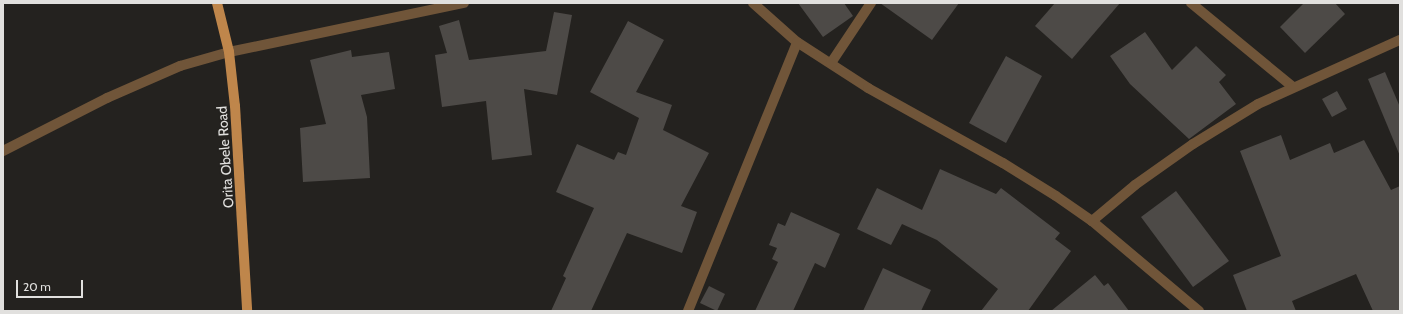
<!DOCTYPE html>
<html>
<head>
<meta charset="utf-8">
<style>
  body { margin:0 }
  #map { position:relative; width:1403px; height:314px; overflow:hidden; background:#24221f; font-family:Cabin,sans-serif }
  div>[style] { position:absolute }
  .building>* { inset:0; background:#4d4a47 }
  .minor>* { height:10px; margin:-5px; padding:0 5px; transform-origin:5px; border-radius:5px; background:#705539 }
  .major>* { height:10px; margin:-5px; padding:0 5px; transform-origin:5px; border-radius:5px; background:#bf864b }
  span { translate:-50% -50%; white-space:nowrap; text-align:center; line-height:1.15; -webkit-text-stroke:3.5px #24221f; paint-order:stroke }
  .street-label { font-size:14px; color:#e1e0de }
  .frame { position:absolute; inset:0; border:4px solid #e1e0de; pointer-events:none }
  .scale { position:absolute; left:16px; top:280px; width:67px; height:18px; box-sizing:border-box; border:2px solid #e1e0de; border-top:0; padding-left:5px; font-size:12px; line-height:14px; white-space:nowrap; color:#e1e0de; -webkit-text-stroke:3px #24221f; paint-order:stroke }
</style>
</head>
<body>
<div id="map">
  <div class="building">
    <div style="clip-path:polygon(798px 3px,844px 3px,853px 16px,823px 37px)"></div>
    <div style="clip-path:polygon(880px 3px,959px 3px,932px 40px)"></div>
    <div style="clip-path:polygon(1055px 3px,1120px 3px,1072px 59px,1035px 26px)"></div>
    <div style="clip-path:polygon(1304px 3px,1335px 3px,1345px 14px,1305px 53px,1280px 27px)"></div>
    <div style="clip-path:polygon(554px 12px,572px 15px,557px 95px,524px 89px,532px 155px,492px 160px,486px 101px,442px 107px,435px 55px,447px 53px,439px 26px,459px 20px,469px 60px,546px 51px)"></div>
    <div style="clip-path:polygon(628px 21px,664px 40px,636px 92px,672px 105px,663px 130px,709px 153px,681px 206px,697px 212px,682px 253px,627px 233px,591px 311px,551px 311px,566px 278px,563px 276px,594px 208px,556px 192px,577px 144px,614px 160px,618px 152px,626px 155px,639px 118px,590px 92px)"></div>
    <div style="clip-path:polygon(1145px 32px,1172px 70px,1196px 46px,1226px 75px,1219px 82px,1236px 104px,1189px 139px,1130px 84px,1110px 56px)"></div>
    <div style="clip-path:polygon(351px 50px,352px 57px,389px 52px,395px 89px,361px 95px,367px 117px,370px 178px,303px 182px,300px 128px,326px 124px,310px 60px)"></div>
    <div style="clip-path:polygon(1006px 56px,1042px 76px,1006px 143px,969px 123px)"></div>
    <div style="clip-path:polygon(1385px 72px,1400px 107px,1400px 156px,1368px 79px)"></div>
    <div style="clip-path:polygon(1337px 91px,1347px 109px,1332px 117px,1322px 99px)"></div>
    <div style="clip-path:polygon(1281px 135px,1290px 160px,1330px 143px,1334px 153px,1364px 140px,1391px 190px,1400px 186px,1400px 311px,1373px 311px,1356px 274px,1292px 301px,1296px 311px,1247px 311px,1233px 275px,1281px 256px,1240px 151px)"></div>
    <div style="clip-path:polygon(940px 169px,996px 194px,1001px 188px,1060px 233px,1055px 239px,1071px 251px,1028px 311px,981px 311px,998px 289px,937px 240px,902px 224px,891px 245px,857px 229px,877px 188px,922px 210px)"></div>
    <div style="clip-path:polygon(1176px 191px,1229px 261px,1193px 287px,1141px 217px)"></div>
    <div style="clip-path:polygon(791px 212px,840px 234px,825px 268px,815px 263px,793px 311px,755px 311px,778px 262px,772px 259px,777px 248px,769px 245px,778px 223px,785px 226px)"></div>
    <div style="clip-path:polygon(883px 268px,931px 290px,921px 311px,863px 311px)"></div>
    <div style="clip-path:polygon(1095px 275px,1104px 286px,1108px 283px,1129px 311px,1051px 311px)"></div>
    <div style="clip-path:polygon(709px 286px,725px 294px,717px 311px,700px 303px)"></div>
  </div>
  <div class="minor">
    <div style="left:753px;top:3px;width:59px;rotate:41.6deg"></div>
    <div style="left:797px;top:42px;width:85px;rotate:32.9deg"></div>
    <div style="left:868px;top:88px;width:154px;rotate:29.1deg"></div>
    <div style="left:1003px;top:163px;width:62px;rotate:31.9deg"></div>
    <div style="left:1056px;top:196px;width:44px;rotate:34.8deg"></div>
    <div style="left:1092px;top:221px;width:140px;rotate:40.1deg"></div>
    <div style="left:1191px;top:3px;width:132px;rotate:39.5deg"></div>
    <div style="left:831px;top:63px;width:72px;rotate:-56.3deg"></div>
    <div style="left:3px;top:151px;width:117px;rotate:-27deg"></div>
    <div style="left:107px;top:98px;width:80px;rotate:-23.7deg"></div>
    <div style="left:180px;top:66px;width:51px;rotate:-15.9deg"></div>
    <div style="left:229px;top:52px;width:240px;rotate:-11.8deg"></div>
    <div style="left:1092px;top:221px;width:56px;rotate:-39.9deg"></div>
    <div style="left:1135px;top:185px;width:71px;rotate:-35.3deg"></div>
    <div style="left:1193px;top:144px;width:76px;rotate:-31.6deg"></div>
    <div style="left:1258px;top:104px;width:156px;rotate:-24.3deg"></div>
    <div style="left:688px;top:311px;width:290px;rotate:-67.9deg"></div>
  </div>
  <div class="major">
    <div style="left:217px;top:3px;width:50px;rotate:76.2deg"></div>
    <div style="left:229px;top:52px;width:54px;rotate:83.7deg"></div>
    <div style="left:235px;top:106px;width:205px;rotate:86.6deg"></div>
  </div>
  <div class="street-label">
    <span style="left:225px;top:157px;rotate:-94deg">Orita Obele Road</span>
  </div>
  <div class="frame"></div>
  <div class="scale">20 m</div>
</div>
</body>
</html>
